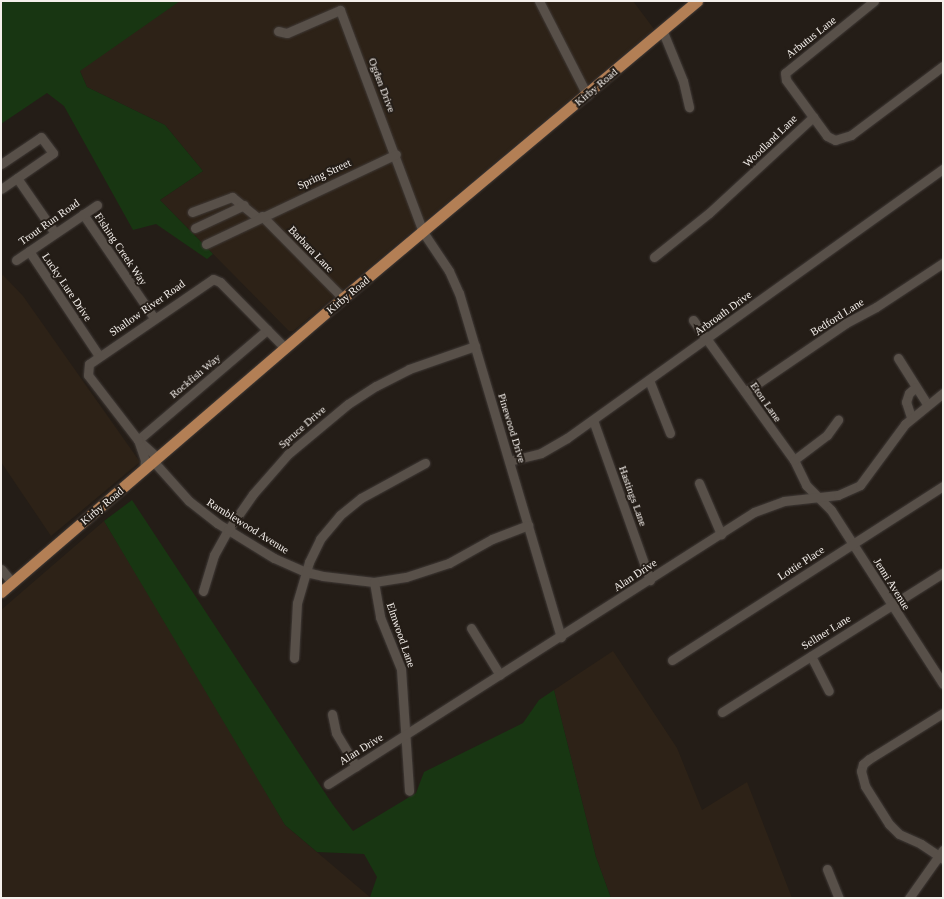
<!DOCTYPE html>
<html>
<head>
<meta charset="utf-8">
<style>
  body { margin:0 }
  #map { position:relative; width:944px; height:899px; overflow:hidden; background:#241d17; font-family:"Times New Roman",serif }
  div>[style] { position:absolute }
  .built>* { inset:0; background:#2d2217 }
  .green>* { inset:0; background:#183612 }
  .roads { filter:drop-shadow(0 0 1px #403a37) drop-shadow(0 0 1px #403a37) }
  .minor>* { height:9px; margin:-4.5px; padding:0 4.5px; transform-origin:4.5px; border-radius:4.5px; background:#585049 }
  .major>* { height:11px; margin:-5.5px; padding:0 5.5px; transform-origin:5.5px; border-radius:5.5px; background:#b37f55 }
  span { translate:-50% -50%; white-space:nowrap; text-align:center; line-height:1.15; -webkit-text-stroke:4px #241d17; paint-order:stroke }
  .street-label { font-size:11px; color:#f4efeb }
  .frame { position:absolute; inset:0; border:2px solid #f4efeb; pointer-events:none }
</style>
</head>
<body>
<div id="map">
  <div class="built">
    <div style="clip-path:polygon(86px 1px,633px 1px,654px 29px,293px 331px,289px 331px,160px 200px,203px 171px,165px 125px,87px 87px,68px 43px)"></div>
    <div style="clip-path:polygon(3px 275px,23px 296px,140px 462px,51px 536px,1px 462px,1px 276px)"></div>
    <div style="clip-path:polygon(104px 521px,207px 689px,285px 825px,371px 898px,1px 898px,1px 610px)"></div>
    <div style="clip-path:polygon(613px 651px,677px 748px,702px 810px,747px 782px,792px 898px,611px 898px,596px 857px,554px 690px)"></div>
  </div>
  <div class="green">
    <div style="clip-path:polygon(1px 1px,180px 1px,80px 71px,87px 87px,165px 125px,203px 171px,160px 200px,213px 254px,207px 259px,156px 224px,133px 230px,64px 106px,47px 93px,1px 124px)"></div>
    <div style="clip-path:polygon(132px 500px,333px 805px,353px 831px,416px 793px,424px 772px,523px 723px,539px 700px,554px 690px,596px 857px,611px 898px,370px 897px,377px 877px,364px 854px,317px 852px,285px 825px,104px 521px)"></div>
  </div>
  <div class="roads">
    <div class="minor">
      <div style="left:539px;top:1px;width:106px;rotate:62.9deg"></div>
      <div style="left:874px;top:1px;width:114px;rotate:141deg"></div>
      <div style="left:785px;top:73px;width:7px;rotate:82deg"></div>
      <div style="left:786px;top:80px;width:69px;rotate:53.8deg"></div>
      <div style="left:827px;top:136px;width:9px;rotate:27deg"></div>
      <div style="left:835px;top:140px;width:17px;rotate:-17deg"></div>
      <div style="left:851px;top:135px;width:115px;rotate:-36.9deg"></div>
      <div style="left:278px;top:31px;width:9px;rotate:13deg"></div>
      <div style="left:287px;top:33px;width:58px;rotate:-23.5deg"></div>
      <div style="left:340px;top:10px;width:237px;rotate:69.5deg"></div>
      <div style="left:423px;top:232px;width:47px;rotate:56.3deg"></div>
      <div style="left:449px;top:271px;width:24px;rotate:66deg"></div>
      <div style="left:459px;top:293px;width:359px;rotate:73.5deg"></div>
      <div style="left:663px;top:32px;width:53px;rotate:67.8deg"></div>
      <div style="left:683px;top:81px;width:27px;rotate:77deg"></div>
      <div style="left:1px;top:164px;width:48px;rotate:-34deg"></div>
      <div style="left:41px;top:137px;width:20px;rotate:53deg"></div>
      <div style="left:53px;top:153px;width:63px;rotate:145.3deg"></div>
      <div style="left:17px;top:178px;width:67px;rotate:55.4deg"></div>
      <div style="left:192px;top:212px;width:43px;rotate:-20.6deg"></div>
      <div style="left:232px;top:197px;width:33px;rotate:39deg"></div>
      <div style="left:83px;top:214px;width:126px;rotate:55.7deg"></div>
      <div style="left:262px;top:216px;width:115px;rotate:45.4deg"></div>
      <div style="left:195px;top:228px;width:54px;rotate:-25.1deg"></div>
      <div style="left:206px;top:244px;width:210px;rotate:-25.3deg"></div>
      <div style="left:29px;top:251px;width:126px;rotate:56.3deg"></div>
      <div style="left:654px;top:257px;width:70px;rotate:-38.7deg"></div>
      <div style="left:709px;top:213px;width:142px;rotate:-42.7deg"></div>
      <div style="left:16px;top:260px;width:98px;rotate:-34.2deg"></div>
      <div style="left:693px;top:320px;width:173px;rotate:54.2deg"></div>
      <div style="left:794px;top:460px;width:28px;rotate:64deg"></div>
      <div style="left:806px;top:485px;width:35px;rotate:45deg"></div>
      <div style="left:831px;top:510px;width:207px;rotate:57.2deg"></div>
      <div style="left:898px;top:358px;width:54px;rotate:57.8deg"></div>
      <div style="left:649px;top:380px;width:57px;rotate:68.4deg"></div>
      <div style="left:745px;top:392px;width:122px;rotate:-34.3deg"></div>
      <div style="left:846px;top:323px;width:34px;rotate:-28deg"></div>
      <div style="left:876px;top:307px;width:80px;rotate:-33.3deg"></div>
      <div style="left:911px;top:417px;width:16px;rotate:-108deg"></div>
      <div style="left:906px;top:402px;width:9px;rotate:-72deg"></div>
      <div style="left:909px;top:393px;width:9px;rotate:-41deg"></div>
      <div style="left:593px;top:420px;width:170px;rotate:70.4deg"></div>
      <div style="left:138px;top:440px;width:170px;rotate:-40.5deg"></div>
      <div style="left:138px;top:440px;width:27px;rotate:42deg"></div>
      <div style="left:794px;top:460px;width:41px;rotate:-37.1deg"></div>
      <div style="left:827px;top:435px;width:19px;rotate:-54deg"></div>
      <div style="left:509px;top:461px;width:33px;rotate:-14deg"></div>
      <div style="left:541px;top:453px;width:30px;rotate:-30deg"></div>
      <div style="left:567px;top:438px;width:462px;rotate:-35.6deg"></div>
      <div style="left:154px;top:462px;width:52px;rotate:48.1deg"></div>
      <div style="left:189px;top:501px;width:36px;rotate:38deg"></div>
      <div style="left:217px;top:523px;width:67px;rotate:31.6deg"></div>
      <div style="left:274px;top:558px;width:35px;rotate:24deg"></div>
      <div style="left:306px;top:572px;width:17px;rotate:13deg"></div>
      <div style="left:323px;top:576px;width:51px;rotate:6.7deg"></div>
      <div style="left:374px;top:582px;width:32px;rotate:-9deg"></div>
      <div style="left:406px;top:577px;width:45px;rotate:-18deg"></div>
      <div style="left:449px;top:563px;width:49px;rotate:-29.2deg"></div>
      <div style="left:492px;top:539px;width:39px;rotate:-21deg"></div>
      <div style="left:144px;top:470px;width:10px;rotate:-84deg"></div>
      <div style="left:145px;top:460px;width:21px;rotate:-109deg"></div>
      <div style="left:138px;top:440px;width:82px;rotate:-127.6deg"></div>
      <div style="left:88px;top:375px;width:11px;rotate:-85deg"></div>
      <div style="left:89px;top:364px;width:150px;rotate:-34.4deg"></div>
      <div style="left:213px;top:279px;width:8px;rotate:23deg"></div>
      <div style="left:220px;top:282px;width:93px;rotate:45.4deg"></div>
      <div style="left:699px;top:483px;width:56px;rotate:66.7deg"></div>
      <div style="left:1px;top:569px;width:17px;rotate:50deg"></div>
      <div style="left:374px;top:582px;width:36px;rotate:80deg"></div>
      <div style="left:380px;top:617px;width:56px;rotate:68deg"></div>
      <div style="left:401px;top:669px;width:122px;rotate:86.2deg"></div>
      <div style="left:203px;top:591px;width:38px;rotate:-73deg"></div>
      <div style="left:214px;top:555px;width:29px;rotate:-61deg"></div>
      <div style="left:228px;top:530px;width:44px;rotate:-55.2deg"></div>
      <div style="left:253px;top:494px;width:53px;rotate:-48.8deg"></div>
      <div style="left:288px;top:454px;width:78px;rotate:-39.8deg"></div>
      <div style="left:348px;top:404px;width:33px;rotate:-33deg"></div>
      <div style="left:376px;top:386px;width:37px;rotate:-27deg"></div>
      <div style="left:409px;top:369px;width:70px;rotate:-19.2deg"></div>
      <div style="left:471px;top:628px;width:55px;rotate:58.3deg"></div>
      <div style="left:811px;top:656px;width:39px;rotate:63deg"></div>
      <div style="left:294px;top:658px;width:55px;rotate:-86.9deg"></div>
      <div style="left:297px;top:603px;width:43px;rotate:-73.7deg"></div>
      <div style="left:309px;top:562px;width:25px;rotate:-64deg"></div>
      <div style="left:320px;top:539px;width:31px;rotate:-50deg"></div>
      <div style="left:340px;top:515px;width:27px;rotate:-39deg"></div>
      <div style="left:361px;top:498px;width:73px;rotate:-28.7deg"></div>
      <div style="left:672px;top:660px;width:322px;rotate:-32.7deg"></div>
      <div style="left:722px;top:712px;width:261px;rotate:-32.2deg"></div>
      <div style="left:943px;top:713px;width:87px;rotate:148.1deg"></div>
      <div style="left:869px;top:759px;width:8px;rotate:140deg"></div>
      <div style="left:863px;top:764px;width:7px;rotate:106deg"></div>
      <div style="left:861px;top:771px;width:16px;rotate:75deg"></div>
      <div style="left:865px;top:786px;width:45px;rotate:57.7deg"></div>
      <div style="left:889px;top:824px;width:14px;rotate:45deg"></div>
      <div style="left:899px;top:834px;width:24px;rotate:24deg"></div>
      <div style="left:921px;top:844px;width:27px;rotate:34deg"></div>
      <div style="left:332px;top:714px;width:19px;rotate:78deg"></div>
      <div style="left:336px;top:733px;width:39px;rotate:59deg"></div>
      <div style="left:328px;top:784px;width:505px;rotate:-32.56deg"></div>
      <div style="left:754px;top:512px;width:32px;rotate:-20deg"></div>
      <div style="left:784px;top:501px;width:54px;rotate:-6.3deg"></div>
      <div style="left:838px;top:495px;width:24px;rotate:-24deg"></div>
      <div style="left:860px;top:485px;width:76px;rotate:-53.6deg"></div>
      <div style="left:905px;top:424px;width:49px;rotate:-39.2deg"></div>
      <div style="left:827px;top:869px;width:31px;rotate:68deg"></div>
      <div style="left:909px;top:898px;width:59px;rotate:-54.7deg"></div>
    </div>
    <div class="major">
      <div style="left:1px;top:592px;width:451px;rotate:-40.7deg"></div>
      <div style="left:343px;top:298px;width:462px;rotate:-40deg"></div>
    </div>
  </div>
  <div class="street-label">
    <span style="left:811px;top:37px;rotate:-38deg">Arbutus Lane</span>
    <span style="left:382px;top:85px;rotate:69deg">Ogden Drive</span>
    <span style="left:596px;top:87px;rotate:-40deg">Kirby Road</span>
    <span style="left:770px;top:141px;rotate:-44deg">Woodland Lane</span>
    <span style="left:324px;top:174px;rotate:-25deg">Spring Street</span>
    <span style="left:49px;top:222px;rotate:-35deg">Trout Run Road</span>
    <span style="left:121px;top:249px;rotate:56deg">Fishing Creek Way</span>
    <span style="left:311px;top:249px;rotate:46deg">Barbara Lane</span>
    <span style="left:67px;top:287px;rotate:56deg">Lucky Lure Drive</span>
    <span style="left:348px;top:295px;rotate:-40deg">Kirby Road</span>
    <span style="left:147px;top:308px;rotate:-35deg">Shallow River Road</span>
    <span style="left:723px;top:313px;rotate:-36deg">Arbroath Drive</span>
    <span style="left:837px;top:317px;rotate:-32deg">Bedford Lane</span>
    <span style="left:195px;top:376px;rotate:-40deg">Rockfish Way</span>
    <span style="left:766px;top:402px;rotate:55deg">Eton Lane</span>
    <span style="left:302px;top:427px;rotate:-41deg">Spruce Drive</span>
    <span style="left:512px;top:428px;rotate:73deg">Pinewood Drive</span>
    <span style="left:633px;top:496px;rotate:70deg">Hastings Lane</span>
    <span style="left:102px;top:506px;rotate:-40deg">Kirby Road</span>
    <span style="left:248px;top:526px;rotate:32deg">Ramblewood Avenue</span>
    <span style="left:801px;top:563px;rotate:-33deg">Lottie Place</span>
    <span style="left:635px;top:575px;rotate:-33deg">Alan Drive</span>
    <span style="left:892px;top:584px;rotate:58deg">Jenni Avenue</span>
    <span style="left:826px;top:632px;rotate:-32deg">Sellner Lane</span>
    <span style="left:401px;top:635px;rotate:71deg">Elmwood Lane</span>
    <span style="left:361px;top:749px;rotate:-32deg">Alan Drive</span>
  </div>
  <div class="frame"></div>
</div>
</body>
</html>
